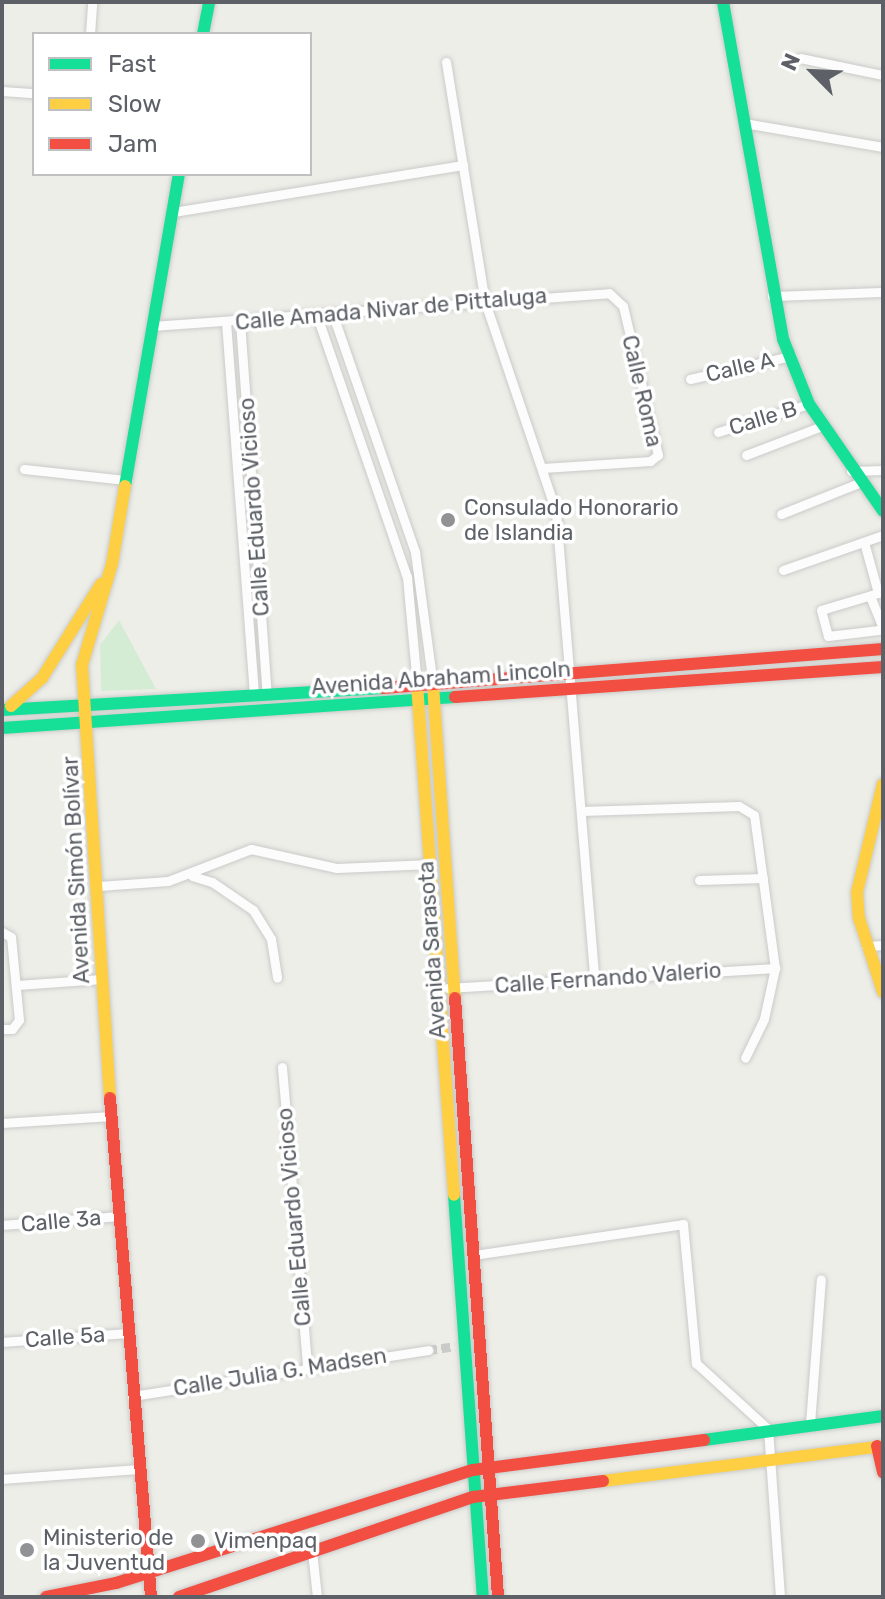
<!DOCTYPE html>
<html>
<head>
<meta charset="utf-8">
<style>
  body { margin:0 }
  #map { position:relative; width:885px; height:1599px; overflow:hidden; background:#eeeee9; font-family:Rubik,sans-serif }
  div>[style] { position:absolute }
  .green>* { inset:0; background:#d5ecd4 }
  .street-tunnel>* { height:9px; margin-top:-4.5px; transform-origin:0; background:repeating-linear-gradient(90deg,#cacbc8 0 9px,transparent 0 13.5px) }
  .roads { filter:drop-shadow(0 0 2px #cacbc9) drop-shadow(0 0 2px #cacbc9) }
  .street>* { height:9px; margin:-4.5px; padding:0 4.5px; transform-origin:4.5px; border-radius:4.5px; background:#fcfcfc }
  .fast>* { height:12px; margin:-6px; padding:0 6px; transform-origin:6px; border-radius:6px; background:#16e098 }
  .slow>* { height:12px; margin:-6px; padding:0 6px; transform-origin:6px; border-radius:6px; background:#ffcf43 }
  .jam>* { height:12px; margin:-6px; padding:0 6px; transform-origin:6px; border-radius:6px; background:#f24e42 }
  .dots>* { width:22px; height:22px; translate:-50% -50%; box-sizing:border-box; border:4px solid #fff; border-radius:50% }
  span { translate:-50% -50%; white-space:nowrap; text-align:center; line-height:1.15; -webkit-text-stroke:7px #fff; paint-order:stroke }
  .street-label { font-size:22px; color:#5d6167 }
  .poi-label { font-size:22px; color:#5d6167 }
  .left { translate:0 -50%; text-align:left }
  .frame { position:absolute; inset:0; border:4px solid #5d6167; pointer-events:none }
  .legend { position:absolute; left:32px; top:32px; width:280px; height:144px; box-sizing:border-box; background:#fff; border:2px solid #bec0c2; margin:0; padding:10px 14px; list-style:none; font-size:24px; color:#5d6167 }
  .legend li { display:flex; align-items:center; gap:16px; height:40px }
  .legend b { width:40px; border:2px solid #bec0c2 }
  .north { position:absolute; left:773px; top:32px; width:80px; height:80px; -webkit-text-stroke:6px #fff; paint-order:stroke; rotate:294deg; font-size:22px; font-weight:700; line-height:32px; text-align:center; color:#5d6167 }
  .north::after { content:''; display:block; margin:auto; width:28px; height:36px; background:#5d6167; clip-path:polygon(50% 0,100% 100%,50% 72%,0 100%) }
</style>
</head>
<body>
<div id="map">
  <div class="green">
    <div style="clip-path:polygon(119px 620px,156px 689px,101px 691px,100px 645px)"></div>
  </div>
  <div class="street-tunnel">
    <div style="left:428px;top:1350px;width:27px;rotate:-8deg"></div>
  </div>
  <div class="roads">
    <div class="street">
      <div style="left:90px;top:34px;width:32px;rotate:-86deg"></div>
      <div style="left:800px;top:58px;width:85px;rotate:11.6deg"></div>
      <div style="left:446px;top:62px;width:243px;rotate:80.8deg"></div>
      <div style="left:485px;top:302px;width:222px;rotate:71.3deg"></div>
      <div style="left:556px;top:512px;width:469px;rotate:85.3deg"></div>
      <div style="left:2px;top:91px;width:32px;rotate:4deg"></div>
      <div style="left:744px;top:123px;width:141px;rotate:9.8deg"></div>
      <div style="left:173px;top:212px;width:294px;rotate:-9.2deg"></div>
      <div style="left:772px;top:296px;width:111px;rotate:-2.1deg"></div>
      <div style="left:333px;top:315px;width:251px;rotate:70.9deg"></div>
      <div style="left:415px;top:552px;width:134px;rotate:82.3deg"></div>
      <div style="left:317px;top:316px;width:276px;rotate:71deg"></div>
      <div style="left:407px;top:577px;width:107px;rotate:84.7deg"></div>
      <div style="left:240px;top:321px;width:374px;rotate:85.9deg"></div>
      <div style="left:226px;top:322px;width:373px;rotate:85.7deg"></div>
      <div style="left:152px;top:326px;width:458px;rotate:-4.1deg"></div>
      <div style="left:609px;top:293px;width:19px;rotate:43deg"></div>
      <div style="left:623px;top:306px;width:153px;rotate:76.8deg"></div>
      <div style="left:658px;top:455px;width:10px;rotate:143deg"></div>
      <div style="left:650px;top:461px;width:107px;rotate:176.3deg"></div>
      <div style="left:690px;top:379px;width:104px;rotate:-12.8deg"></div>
      <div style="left:718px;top:432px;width:95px;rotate:-17.1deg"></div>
      <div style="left:746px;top:455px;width:81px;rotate:-20.9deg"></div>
      <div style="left:24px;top:469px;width:102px;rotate:6.2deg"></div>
      <div style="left:851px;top:471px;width:32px;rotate:-2deg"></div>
      <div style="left:781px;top:514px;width:84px;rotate:-21.7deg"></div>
      <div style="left:864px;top:542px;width:53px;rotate:74.6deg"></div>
      <div style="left:878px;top:593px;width:59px;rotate:163.4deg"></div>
      <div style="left:821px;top:610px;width:27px;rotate:75deg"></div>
      <div style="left:828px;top:636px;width:51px;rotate:-6.7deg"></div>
      <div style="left:783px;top:570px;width:106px;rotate:-19.3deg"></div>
      <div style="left:870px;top:596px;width:35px;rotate:68deg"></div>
      <div style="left:581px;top:811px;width:158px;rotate:-1.8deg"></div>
      <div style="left:739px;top:806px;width:17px;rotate:31deg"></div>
      <div style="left:754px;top:815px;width:154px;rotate:82.2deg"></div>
      <div style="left:775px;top:968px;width:52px;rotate:102.2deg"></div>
      <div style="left:764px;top:1019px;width:43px;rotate:116deg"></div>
      <div style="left:192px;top:876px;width:21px;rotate:17deg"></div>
      <div style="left:212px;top:882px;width:50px;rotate:34.3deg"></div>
      <div style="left:253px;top:910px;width:34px;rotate:58deg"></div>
      <div style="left:271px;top:939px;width:39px;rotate:81deg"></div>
      <div style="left:699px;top:880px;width:64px;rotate:-1.8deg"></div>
      <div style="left:99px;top:886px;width:69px;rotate:-4.1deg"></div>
      <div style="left:168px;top:881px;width:89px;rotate:-21.1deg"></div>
      <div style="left:251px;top:849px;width:88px;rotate:12.5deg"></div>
      <div style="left:337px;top:868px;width:94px;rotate:-2.4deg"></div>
      <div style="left:2px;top:932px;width:10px;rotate:29deg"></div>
      <div style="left:11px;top:937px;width:83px;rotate:84.5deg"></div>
      <div style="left:19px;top:1020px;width:11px;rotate:128deg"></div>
      <div style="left:12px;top:1029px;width:10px;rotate:180deg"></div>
      <div style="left:866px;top:946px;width:17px;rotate:-3deg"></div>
      <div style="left:17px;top:985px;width:85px;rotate:-4deg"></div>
      <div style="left:448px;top:988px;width:328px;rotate:-3.5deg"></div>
      <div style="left:282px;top:1067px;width:301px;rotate:85.2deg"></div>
      <div style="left:2px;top:1123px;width:109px;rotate:-3.7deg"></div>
      <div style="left:2px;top:1225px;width:117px;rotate:-4.4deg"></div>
      <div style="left:474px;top:1255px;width:211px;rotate:-8.4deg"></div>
      <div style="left:683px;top:1224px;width:140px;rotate:84.7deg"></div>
      <div style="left:696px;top:1363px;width:98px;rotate:42.5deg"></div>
      <div style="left:768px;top:1429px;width:168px;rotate:85.9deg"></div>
      <div style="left:2px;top:1342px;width:126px;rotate:-4.1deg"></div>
      <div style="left:132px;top:1396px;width:300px;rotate:-8.8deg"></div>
      <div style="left:810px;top:1424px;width:145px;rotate:-85.7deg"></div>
      <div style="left:2px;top:1479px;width:136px;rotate:-4.2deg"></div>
      <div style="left:312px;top:1551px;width:46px;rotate:83.8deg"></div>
    </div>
    <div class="fast">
      <div style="left:723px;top:2px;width:342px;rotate:79.9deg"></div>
      <div style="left:783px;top:339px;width:70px;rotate:68.2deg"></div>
      <div style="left:809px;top:404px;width:130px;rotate:55.3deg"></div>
      <div style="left:203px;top:34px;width:33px;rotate:-79deg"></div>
      <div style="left:125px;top:486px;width:317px;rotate:-80.2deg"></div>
      <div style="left:2px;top:710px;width:382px;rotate:-3.3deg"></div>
      <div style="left:2px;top:728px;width:454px;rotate:-3.9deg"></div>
      <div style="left:454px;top:1195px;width:403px;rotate:85.9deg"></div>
      <div style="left:704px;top:1440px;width:181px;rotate:-7.6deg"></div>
    </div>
    <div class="slow">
      <div style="left:417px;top:684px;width:512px;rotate:85.86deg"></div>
      <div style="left:433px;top:685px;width:314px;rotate:86deg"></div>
      <div style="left:11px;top:706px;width:42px;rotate:-42.1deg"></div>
      <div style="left:42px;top:678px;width:111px;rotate:-57.9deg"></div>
      <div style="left:883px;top:784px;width:111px;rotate:103.5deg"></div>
      <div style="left:857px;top:892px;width:26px;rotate:86deg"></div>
      <div style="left:859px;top:918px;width:78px;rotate:72deg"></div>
      <div style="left:110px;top:1098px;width:434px;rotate:-93.7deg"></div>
      <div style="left:82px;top:665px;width:105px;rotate:-73.5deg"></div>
      <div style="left:112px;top:564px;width:79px;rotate:-80.5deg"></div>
      <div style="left:603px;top:1481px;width:282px;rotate:-7.1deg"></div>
    </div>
    <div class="jam">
      <div style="left:383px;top:688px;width:502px;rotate:-4.46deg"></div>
      <div style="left:455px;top:697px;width:429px;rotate:-4deg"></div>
      <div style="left:455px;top:998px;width:601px;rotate:85.89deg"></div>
      <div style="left:110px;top:1098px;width:501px;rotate:85.3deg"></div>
      <div style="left:877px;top:1446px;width:27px;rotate:77deg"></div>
      <div style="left:46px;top:1597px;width:71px;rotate:-11.3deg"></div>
      <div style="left:116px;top:1583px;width:374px;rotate:-17.6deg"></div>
      <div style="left:473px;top:1470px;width:233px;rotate:-7.4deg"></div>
      <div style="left:179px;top:1597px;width:311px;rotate:-18.8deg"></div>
      <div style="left:473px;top:1497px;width:131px;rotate:-7deg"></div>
    </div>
  </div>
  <div class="dots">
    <div style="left:448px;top:520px;background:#909294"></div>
    <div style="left:198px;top:1541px;background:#909294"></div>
    <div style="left:27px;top:1550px;background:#909294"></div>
  </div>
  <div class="street-label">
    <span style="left:391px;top:309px;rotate:-5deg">Calle Amada Nivar de Pittaluga</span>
    <span style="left:740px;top:367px;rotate:-13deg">Calle A</span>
    <span style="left:642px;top:391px;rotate:77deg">Calle Roma</span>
    <span style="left:763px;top:418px;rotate:-17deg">Calle B</span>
    <span style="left:254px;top:507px;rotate:-94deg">Calle Eduardo Vicioso</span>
    <span style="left:441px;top:678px;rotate:-4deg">Avenida Abraham Lincoln</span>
    <span style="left:76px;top:870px;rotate:-93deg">Avenida Simón Bolívar</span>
    <span style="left:432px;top:950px;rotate:-94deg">Avenida Sarasota</span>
    <span style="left:608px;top:978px;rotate:-4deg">Calle Fernando Valerio</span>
    <span style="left:294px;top:1217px;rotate:-95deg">Calle Eduardo Vicioso</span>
    <span style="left:61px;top:1221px;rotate:-5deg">Calle 3a</span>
    <span style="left:65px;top:1337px;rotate:-4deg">Calle 5a</span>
    <span style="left:280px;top:1372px;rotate:-9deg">Calle Julia G. Madsen</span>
  </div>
  <div class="poi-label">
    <span class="left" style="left:464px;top:520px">Consulado Honorario<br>de Islandia</span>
    <span class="left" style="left:43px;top:1550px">Ministerio de<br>la Juventud</span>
    <span class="left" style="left:214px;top:1541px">Vimenpaq</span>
  </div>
  <div class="frame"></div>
  <ul class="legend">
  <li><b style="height:10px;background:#16e098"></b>Fast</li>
  <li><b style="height:10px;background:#ffcf43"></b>Slow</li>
  <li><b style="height:10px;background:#f24e42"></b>Jam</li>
  </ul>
  <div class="north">N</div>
</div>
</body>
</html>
